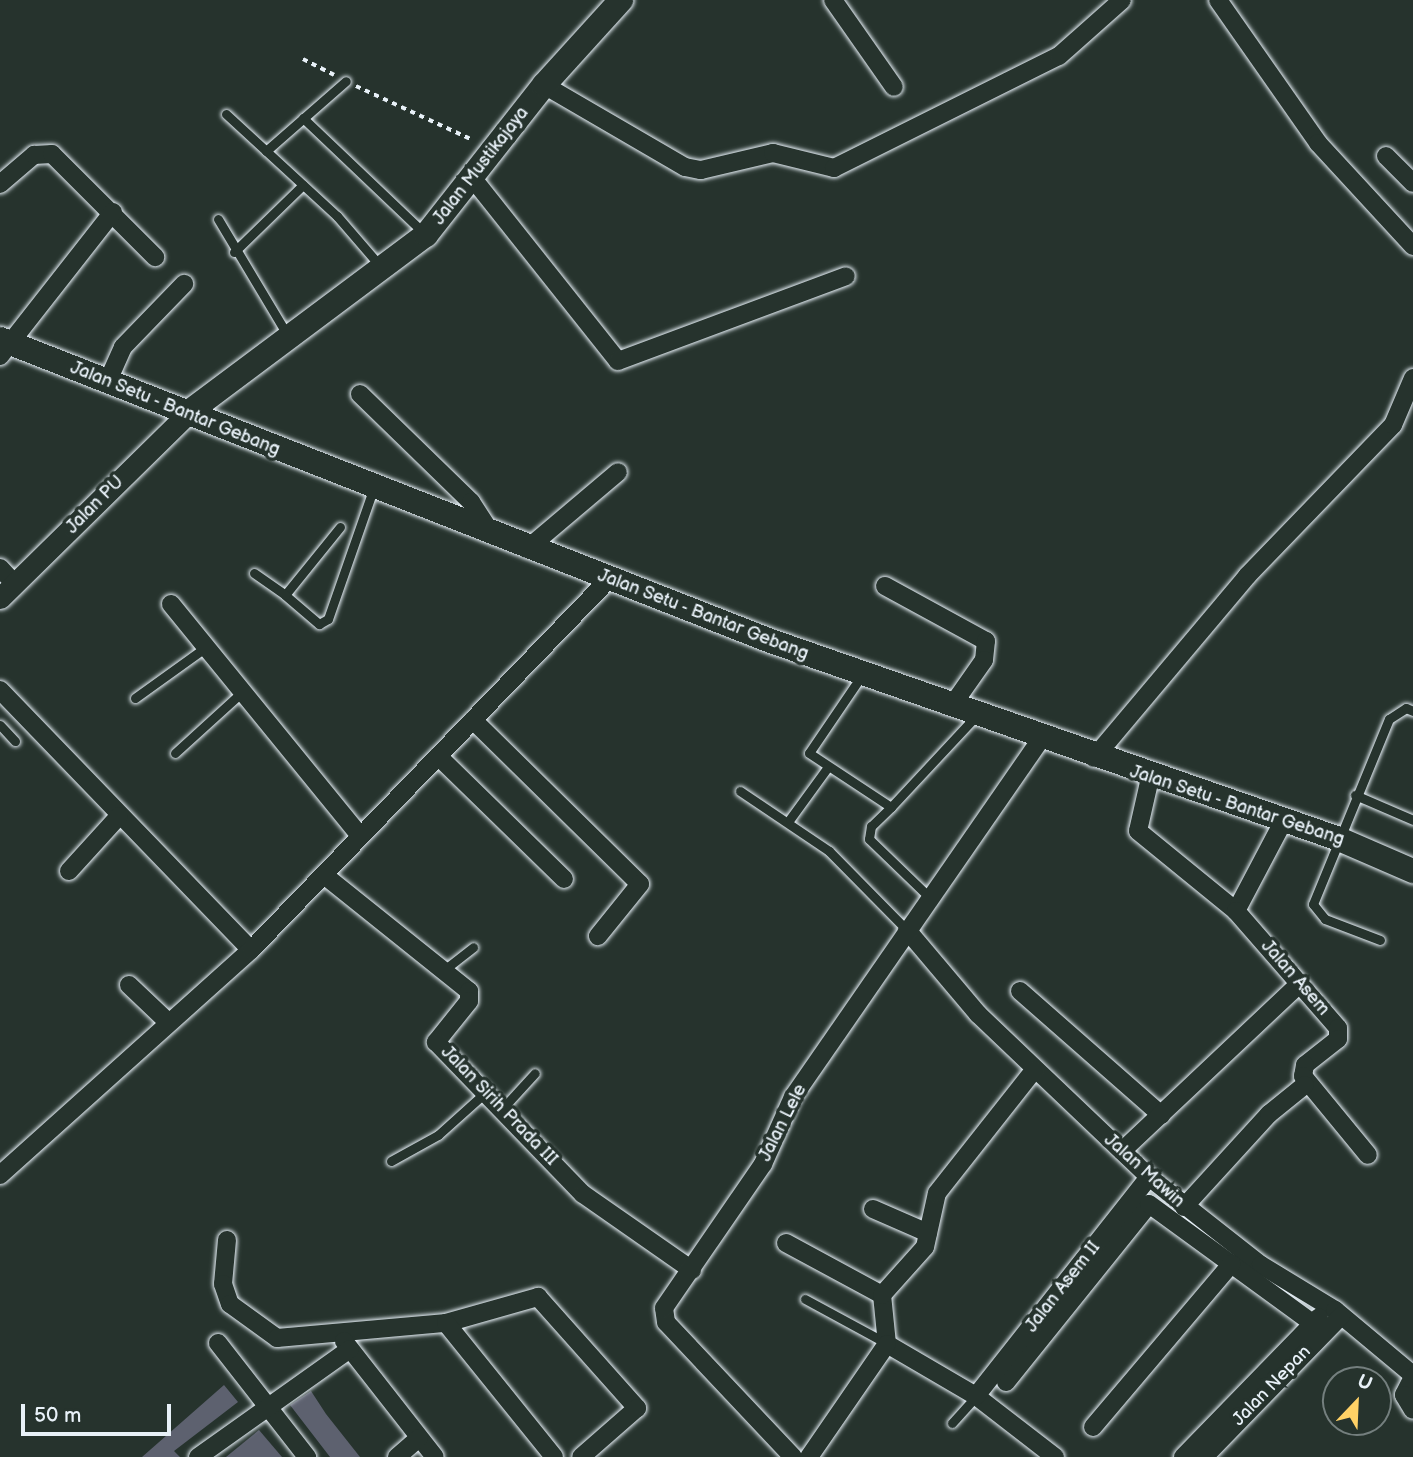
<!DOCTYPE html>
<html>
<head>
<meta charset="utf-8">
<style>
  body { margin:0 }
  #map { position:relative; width:1413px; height:1457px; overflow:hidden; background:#26332d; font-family:"Balsamiq Sans",sans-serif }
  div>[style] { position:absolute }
  .building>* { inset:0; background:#5d616f }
  .path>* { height:3.5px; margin-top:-1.75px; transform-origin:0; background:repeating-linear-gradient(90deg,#e8f1f8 0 5px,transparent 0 10px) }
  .roads { filter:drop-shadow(0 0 2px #e8f1f8) drop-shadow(0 0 2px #e8f1f8) }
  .service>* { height:9px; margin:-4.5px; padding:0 4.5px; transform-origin:4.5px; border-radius:4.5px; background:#26332d }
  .minor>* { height:18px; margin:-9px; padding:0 9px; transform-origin:9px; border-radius:9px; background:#26332d }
  .tertiary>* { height:21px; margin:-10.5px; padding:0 10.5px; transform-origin:10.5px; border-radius:10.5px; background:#26332d }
  .secondary>* { height:24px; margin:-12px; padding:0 12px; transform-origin:12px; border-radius:12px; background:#26332d }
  span { translate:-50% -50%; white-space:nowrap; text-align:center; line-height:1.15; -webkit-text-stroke:7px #26332d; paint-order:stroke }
  .street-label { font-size:18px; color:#e8f1f8 }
  .north { position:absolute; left:1322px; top:1366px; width:70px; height:70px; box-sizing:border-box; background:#26332d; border:2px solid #747f7e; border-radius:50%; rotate:23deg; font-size:19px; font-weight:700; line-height:28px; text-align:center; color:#e8f1f8 }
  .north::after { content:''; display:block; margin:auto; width:24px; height:32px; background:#ffd166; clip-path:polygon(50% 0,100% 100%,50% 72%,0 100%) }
  .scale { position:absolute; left:21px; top:1404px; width:150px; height:32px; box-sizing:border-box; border:4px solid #e8f1f8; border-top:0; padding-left:9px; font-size:21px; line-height:24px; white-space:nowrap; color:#e8f1f8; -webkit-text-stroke:5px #26332d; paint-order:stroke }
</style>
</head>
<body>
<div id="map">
  <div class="building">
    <div style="clip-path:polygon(224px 1385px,238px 1402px,174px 1451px,180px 1457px,142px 1457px)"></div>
    <div style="clip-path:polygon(311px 1391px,326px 1414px,360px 1457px,330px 1457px,290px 1405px)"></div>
    <div style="clip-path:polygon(259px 1430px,282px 1457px,226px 1457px)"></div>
  </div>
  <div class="path">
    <div style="left:303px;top:59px;width:35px;rotate:27deg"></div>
    <div style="left:356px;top:86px;width:129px;rotate:24.8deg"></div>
  </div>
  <div class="roads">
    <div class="service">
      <div style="left:226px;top:114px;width:151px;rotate:42.6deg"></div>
      <div style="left:337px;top:216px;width:67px;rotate:49.2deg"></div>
      <div style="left:303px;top:118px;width:168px;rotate:43.6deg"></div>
      <div style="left:266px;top:151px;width:106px;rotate:-41.2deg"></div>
      <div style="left:218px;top:219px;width:136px;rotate:59.1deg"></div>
      <div style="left:234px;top:252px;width:96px;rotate:-44.2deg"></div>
      <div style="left:340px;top:527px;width:87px;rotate:129deg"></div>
      <div style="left:285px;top:595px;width:45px;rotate:40.5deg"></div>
      <div style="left:319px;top:624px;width:10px;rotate:-29deg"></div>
      <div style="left:328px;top:619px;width:137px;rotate:-70.8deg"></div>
      <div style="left:254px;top:573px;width:38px;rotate:35deg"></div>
      <div style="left:862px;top:675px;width:94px;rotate:124.2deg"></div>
      <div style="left:809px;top:753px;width:98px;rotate:33.4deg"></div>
      <div style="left:891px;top:807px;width:125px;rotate:-47deg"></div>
      <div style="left:135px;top:698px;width:87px;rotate:-35.7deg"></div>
      <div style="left:0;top:725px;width:22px;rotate:47deg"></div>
      <div style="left:175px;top:753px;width:89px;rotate:-42.3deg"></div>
      <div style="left:740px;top:791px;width:107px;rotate:34deg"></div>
      <div style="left:829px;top:851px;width:111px;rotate:45.4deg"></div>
      <div style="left:1355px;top:795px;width:63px;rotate:23.3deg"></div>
      <div style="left:891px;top:807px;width:28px;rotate:136deg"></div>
      <div style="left:871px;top:826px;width:13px;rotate:99deg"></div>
      <div style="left:869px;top:839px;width:85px;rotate:44deg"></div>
      <div style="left:790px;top:819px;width:63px;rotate:-54deg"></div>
      <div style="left:1380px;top:940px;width:59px;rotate:-159.1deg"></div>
      <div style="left:1325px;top:919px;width:19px;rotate:-129deg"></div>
      <div style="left:1313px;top:904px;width:200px;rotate:-67.7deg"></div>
      <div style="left:1389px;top:719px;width:20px;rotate:-33deg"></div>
      <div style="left:1406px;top:708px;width:8px;rotate:23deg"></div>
      <div style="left:444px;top:970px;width:37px;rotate:-38deg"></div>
      <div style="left:503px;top:1108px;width:47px;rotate:-47.6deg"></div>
      <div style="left:391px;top:1161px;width:54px;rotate:-29deg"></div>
      <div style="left:438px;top:1135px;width:66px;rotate:-41.9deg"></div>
      <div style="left:805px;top:1299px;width:92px;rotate:28.5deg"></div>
      <div style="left:952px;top:1423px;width:36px;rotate:-48deg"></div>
    </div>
    <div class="minor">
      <div style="left:833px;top:0;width:106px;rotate:55deg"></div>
      <div style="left:1218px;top:0;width:174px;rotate:55deg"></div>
      <div style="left:1318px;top:143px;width:140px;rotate:47.3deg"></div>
      <div style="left:544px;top:85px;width:163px;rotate:30.2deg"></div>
      <div style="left:685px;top:167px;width:16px;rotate:11deg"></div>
      <div style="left:701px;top:170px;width:74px;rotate:-13.3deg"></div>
      <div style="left:773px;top:153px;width:63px;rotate:13.8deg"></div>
      <div style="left:834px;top:168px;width:251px;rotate:-26.5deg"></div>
      <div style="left:1059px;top:56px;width:84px;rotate:-41.6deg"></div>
      <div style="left:1386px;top:156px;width:38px;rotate:45deg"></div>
      <div style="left:474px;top:180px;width:231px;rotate:51.5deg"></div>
      <div style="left:618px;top:361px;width:243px;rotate:-20.4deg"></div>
      <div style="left:0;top:184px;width:45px;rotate:-40.5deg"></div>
      <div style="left:34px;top:155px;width:18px;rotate:-3deg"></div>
      <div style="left:52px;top:154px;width:146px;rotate:45deg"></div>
      <div style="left:0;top:356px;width:183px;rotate:-51.9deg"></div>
      <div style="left:107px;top:383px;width:39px;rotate:-66deg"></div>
      <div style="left:123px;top:347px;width:88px;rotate:-45.9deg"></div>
      <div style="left:360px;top:394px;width:155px;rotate:44.2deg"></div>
      <div style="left:471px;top:502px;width:35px;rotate:57deg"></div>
      <div style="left:527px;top:549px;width:119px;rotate:-40.2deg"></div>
      <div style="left:0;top:568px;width:22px;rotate:47deg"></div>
      <div style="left:885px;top:586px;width:115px;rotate:28.6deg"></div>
      <div style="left:986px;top:641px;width:19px;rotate:96deg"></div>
      <div style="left:984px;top:660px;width:57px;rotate:125.1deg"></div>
      <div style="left:171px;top:604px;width:299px;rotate:50.8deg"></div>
      <div style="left:0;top:690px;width:361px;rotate:46deg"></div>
      <div style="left:473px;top:720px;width:234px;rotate:44.5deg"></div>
      <div style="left:640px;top:884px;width:67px;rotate:128.9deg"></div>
      <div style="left:438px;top:756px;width:176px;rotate:44.3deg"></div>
      <div style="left:1094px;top:758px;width:238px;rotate:-49.9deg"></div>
      <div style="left:1247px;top:576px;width:210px;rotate:-46deg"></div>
      <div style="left:1393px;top:425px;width:51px;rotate:-66.9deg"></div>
      <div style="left:1150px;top:778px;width:54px;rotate:102.8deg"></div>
      <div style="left:1138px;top:831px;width:127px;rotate:39.2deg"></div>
      <div style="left:1284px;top:820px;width:103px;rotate:117.8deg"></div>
      <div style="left:1236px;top:911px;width:155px;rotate:48.9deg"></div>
      <div style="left:1338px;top:1028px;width:11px;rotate:90deg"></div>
      <div style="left:1338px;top:1039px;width:42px;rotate:141.8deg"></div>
      <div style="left:1305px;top:1065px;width:11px;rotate:100deg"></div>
      <div style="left:1303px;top:1076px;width:102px;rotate:50.6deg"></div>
      <div style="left:69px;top:871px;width:74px;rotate:-47.7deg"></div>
      <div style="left:324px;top:875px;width:186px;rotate:38.7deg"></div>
      <div style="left:469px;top:991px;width:10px;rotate:90deg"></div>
      <div style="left:469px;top:1001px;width:53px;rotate:128.8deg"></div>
      <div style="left:436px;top:1042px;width:211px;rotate:46deg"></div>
      <div style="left:583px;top:1194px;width:133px;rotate:34.9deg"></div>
      <div style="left:907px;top:930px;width:110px;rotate:49.8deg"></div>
      <div style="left:978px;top:1014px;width:236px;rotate:43.6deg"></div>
      <div style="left:1149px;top:1177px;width:142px;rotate:38.2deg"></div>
      <div style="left:1261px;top:1265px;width:87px;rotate:31.3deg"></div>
      <div style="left:1335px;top:1310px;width:102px;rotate:39.8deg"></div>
      <div style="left:129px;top:985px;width:55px;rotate:43.5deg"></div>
      <div style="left:1020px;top:991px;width:188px;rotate:41.3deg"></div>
      <div style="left:1122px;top:1151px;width:243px;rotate:-43.3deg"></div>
      <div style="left:0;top:1175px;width:337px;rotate:-41.9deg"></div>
      <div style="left:251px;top:950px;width:516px;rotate:-46.02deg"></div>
      <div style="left:1184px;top:1207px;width:126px;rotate:-47.6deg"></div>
      <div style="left:1269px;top:1114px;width:46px;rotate:-38.9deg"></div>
      <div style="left:873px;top:1209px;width:60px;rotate:23.6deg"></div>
      <div style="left:227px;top:1240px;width:44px;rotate:95.2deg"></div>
      <div style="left:223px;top:1284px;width:21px;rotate:71deg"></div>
      <div style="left:230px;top:1304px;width:58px;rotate:35.9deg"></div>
      <div style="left:277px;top:1338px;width:170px;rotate:-5.1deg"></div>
      <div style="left:446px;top:1323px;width:96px;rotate:-15.8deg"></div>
      <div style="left:538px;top:1297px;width:149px;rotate:48.3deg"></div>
      <div style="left:637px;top:1408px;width:74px;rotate:138.8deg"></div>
      <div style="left:786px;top:1243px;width:109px;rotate:28.4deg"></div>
      <div style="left:446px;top:1323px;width:172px;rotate:51.1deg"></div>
      <div style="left:344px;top:1341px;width:147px;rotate:51.9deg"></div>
      <div style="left:218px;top:1343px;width:145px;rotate:52deg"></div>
      <div style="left:887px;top:1344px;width:49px;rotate:-95.8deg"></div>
      <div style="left:882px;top:1295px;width:64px;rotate:-48.1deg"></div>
      <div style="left:925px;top:1247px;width:55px;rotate:-77.5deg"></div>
      <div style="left:937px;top:1193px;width:157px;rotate:-51.7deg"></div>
      <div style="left:887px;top:1344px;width:103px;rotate:30.3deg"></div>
      <div style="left:976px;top:1396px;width:100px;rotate:37.7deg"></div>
      <div style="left:1413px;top:1377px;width:20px;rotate:117deg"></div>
      <div style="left:1404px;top:1395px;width:17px;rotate:59deg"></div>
      <div style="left:1006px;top:1382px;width:228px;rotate:-51.2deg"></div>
      <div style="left:1149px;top:1204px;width:200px;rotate:36.1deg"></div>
      <div style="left:976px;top:1396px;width:279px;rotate:-51.7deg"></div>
      <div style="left:1093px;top:1427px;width:214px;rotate:-49.7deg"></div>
      <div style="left:198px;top:1457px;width:186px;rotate:-35.4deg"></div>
      <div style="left:397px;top:1457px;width:29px;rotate:-41deg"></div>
      <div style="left:793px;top:1457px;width:185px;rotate:-133.3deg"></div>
      <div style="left:666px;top:1322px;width:14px;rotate:-98deg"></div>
      <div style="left:664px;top:1308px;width:175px;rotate:-55.5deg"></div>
      <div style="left:763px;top:1164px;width:73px;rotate:-65.9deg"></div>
      <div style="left:793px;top:1097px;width:434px;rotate:-55.3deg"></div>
      <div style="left:809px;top:1457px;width:137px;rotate:-55.4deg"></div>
      <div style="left:1183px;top:1457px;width:195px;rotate:-45.8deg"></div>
      <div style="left:1204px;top:1457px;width:197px;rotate:-45.8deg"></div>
    </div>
    <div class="tertiary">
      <div style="left:0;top:598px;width:265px;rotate:-44.5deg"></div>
    </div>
    <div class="secondary">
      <div style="left:0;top:339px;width:825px;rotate:21.4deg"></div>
      <div style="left:768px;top:640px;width:605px;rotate:19.21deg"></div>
      <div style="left:1339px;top:839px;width:81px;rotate:23.4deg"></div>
      <div style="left:189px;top:412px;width:296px;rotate:-36.8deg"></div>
      <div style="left:426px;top:235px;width:191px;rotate:-51.8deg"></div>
      <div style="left:544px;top:85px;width:115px;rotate:-47.8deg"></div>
    </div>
  </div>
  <div class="street-label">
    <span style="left:481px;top:166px;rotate:-52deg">Jalan Mustikajaya</span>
    <span style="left:175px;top:409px;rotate:22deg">Jalan Setu - Bantar Gebang</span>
    <span style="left:95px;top:505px;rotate:-45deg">Jalan PU</span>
    <span style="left:703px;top:615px;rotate:21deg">Jalan Setu - Bantar Gebang</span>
    <span style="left:1237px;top:806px;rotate:18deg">Jalan Setu - Bantar Gebang</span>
    <span style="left:1295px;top:978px;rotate:49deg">Jalan Asem</span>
    <span style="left:499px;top:1106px;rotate:46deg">Jalan Sirih Prada III</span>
    <span style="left:783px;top:1123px;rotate:-63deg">Jalan Lele</span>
    <span style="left:1144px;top:1171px;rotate:42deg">Jalan Mawin</span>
    <span style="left:1063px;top:1287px;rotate:-52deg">Jalan Asem II</span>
    <span style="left:1272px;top:1386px;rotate:-46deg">Jalan Nepan</span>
  </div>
  <div class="north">U</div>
  <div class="scale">50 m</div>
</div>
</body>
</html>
